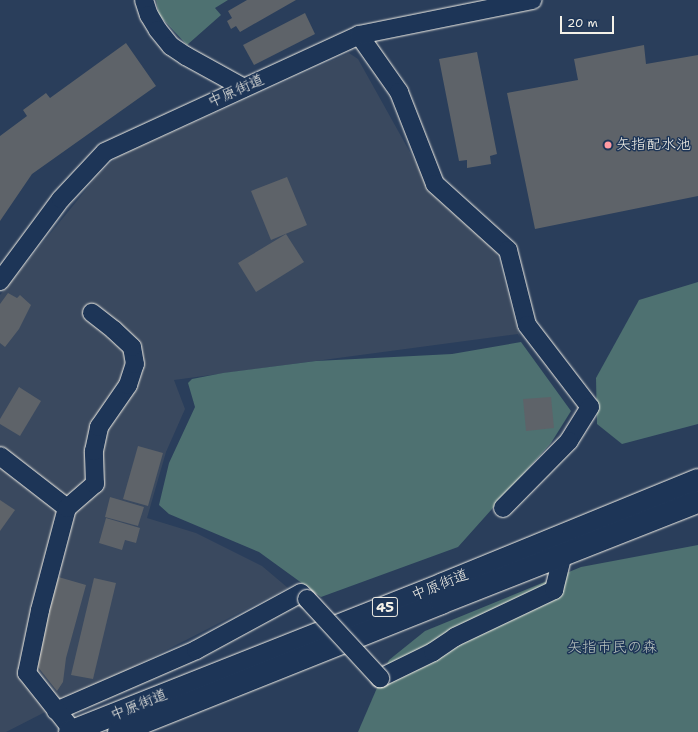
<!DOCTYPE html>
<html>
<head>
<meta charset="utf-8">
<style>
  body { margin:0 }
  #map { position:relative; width:698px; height:732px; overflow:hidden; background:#2a3e5b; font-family:"Shantell Sans","Klee One",sans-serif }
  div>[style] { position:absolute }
  .built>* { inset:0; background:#3a495f }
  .green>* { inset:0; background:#4e7171 }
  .building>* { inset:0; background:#5e6369 }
  .roads { filter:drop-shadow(0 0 1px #f4f1e8) drop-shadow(0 0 1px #f4f1e8) }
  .minor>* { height:18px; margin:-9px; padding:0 9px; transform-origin:9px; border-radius:9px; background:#1d3557 }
  .major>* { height:22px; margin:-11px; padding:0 11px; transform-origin:11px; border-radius:11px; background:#1d3557 }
  .bridges { filter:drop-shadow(0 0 1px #f4f1e8) drop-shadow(0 0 1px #f4f1e8) }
  .minor-bridge>* { height:18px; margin:-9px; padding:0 9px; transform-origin:9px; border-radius:9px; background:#1d3557 }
  .dots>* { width:11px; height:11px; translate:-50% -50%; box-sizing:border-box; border:2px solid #1d3557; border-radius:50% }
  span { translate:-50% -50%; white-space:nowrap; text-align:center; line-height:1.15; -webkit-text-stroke:3px #1d3557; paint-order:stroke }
  .shield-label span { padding:1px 3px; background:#1d3557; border:1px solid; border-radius:3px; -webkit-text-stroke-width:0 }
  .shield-label { font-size:14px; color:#f4f1e8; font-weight:700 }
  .street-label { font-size:15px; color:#f4f1e8 }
  .poi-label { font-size:15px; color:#f4f1e8 }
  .left { translate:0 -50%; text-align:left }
  .park-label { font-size:15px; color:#bac4be }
  .scale { position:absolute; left:560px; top:16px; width:54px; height:18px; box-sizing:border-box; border:2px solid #f4f1e8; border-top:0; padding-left:5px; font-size:12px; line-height:14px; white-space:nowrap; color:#f4f1e8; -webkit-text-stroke:3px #1d3557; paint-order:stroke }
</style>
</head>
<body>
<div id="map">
  <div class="built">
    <div style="clip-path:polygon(349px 53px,358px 59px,435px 197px,496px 251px,520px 338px,518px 334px,174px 380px,185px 409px,166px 452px,147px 518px,196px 533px,262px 566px,288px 588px,6px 732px,0 732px,0 295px,98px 175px,117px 157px)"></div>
  </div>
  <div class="green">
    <div style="clip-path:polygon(156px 0,228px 0,215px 8px,221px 15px,187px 45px,159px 15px)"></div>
    <div style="clip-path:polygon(698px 282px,698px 424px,622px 444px,597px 424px,596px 378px,639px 300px)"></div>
    <div style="clip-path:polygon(521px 342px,571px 411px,551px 443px,458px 547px,321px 597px,259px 552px,169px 514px,159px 505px,169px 463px,195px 407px,188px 383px,192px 379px,223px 373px,316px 361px,452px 354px)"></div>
    <div style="clip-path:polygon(698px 545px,698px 732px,358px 732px,389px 660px,425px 631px,581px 567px)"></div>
  </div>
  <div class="building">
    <div style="clip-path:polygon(247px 0,296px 0,240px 32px,236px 26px,231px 29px,227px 21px,232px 18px,228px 11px)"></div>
    <div style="clip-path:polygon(305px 13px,315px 34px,254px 65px,243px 45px)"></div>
    <div style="clip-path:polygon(126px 43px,156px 86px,32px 174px,0 221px,0 136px,27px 116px,23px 110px,46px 93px,50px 98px)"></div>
    <div style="clip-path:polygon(644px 45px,646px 64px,698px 55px,698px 196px,535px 229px,507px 93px,578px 80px,574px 59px)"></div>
    <div style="clip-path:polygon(477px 52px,497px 154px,490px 156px,491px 164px,467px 168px,467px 160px,459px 161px,439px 59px)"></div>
    <div style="clip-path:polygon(287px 177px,307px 225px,271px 240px,251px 191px)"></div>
    <div style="clip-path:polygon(286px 234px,304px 262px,256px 292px,238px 263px)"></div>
    <div style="clip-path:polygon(8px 293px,17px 298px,20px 295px,31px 305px,19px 329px,5px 347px,0 343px,0 304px)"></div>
    <div style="clip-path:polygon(19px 387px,41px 401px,20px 436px,0 424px,0 419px)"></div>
    <div style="clip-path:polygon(551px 397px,554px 428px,526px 431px,523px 399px)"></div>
    <div style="clip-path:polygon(138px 446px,163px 453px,148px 506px,123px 499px)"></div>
    <div style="clip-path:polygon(110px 497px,144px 507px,138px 526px,105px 517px)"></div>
    <div style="clip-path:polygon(0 500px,15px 510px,0 531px)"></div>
    <div style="clip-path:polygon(106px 518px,140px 528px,136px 543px,125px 540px,122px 550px,99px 543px)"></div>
    <div style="clip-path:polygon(55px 576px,86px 585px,66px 658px,63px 682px,57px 691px,34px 662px,52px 600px,49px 598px)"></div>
    <div style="clip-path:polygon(94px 578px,116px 583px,93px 679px,71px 675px)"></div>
  </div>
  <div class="roads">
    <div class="minor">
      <div style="left:144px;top:0;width:16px;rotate:72deg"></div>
      <div style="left:149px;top:15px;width:17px;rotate:59deg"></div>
      <div style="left:158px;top:30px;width:21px;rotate:51deg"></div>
      <div style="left:171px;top:46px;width:18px;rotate:34deg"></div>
      <div style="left:186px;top:56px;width:66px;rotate:28.9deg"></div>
      <div style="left:359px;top:35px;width:70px;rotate:54.9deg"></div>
      <div style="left:399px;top:92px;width:99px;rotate:68.6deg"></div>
      <div style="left:435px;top:184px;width:98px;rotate:42.1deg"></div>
      <div style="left:508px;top:250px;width:77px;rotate:75.8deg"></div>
      <div style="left:527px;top:325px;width:103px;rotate:52.5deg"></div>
      <div style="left:590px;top:407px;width:40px;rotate:122deg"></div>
      <div style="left:569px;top:441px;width:94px;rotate:134.6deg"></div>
      <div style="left:0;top:281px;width:102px;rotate:-53.4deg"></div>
      <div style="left:61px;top:199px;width:64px;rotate:-46.9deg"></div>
      <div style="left:105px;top:152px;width:280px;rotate:-24.7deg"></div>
      <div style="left:359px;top:35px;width:177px;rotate:-11.4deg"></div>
      <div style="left:0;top:456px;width:85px;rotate:37.8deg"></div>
      <div style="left:380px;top:678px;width:59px;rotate:-26.1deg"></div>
      <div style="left:433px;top:652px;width:27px;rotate:-34deg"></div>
      <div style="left:455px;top:637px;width:110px;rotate:-25.4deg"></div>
      <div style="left:554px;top:590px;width:34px;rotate:-76deg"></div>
      <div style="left:56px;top:711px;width:153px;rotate:-23.5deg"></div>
      <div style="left:196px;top:650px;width:119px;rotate:-28.5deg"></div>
      <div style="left:301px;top:593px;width:8px;rotate:45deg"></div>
      <div style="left:73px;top:731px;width:74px;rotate:-128.4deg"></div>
      <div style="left:27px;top:673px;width:64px;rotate:-78.3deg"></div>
      <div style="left:40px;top:610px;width:106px;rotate:-75.2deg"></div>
      <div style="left:67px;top:508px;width:37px;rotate:-41deg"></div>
      <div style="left:95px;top:484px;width:33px;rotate:-92deg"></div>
      <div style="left:94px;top:451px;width:25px;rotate:-78deg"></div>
      <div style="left:99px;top:427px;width:51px;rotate:-55.4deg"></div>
      <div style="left:128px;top:385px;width:22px;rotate:-72deg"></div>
      <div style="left:135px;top:364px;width:17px;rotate:-100deg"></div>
      <div style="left:132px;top:347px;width:25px;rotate:-137deg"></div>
      <div style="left:114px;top:330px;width:28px;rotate:-142deg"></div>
    </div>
    <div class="major">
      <div style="left:70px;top:732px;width:401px;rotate:-21.6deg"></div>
      <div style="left:443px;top:584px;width:275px;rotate:-22.2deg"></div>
      <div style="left:119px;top:732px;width:347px;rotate:-21.8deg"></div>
      <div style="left:441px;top:603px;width:276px;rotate:-21.5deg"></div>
    </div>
  </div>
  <div class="bridges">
    <div class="minor-bridge">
      <div style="left:307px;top:599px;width:108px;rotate:47.3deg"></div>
    </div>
  </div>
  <div class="dots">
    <div style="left:608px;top:145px;background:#ff9aa2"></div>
  </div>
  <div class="shield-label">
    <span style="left:385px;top:607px">45</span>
  </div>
  <div class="street-label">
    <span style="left:236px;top:91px;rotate:-24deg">中原街道</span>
    <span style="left:440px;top:585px;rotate:-22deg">中原街道</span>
    <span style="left:139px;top:705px;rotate:-22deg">中原街道</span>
  </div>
  <div class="poi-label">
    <span class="left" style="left:616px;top:145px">矢指配水池</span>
  </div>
  <div class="park-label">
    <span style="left:612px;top:648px">矢指市民の森</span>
  </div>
  <div class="scale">20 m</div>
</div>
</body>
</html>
